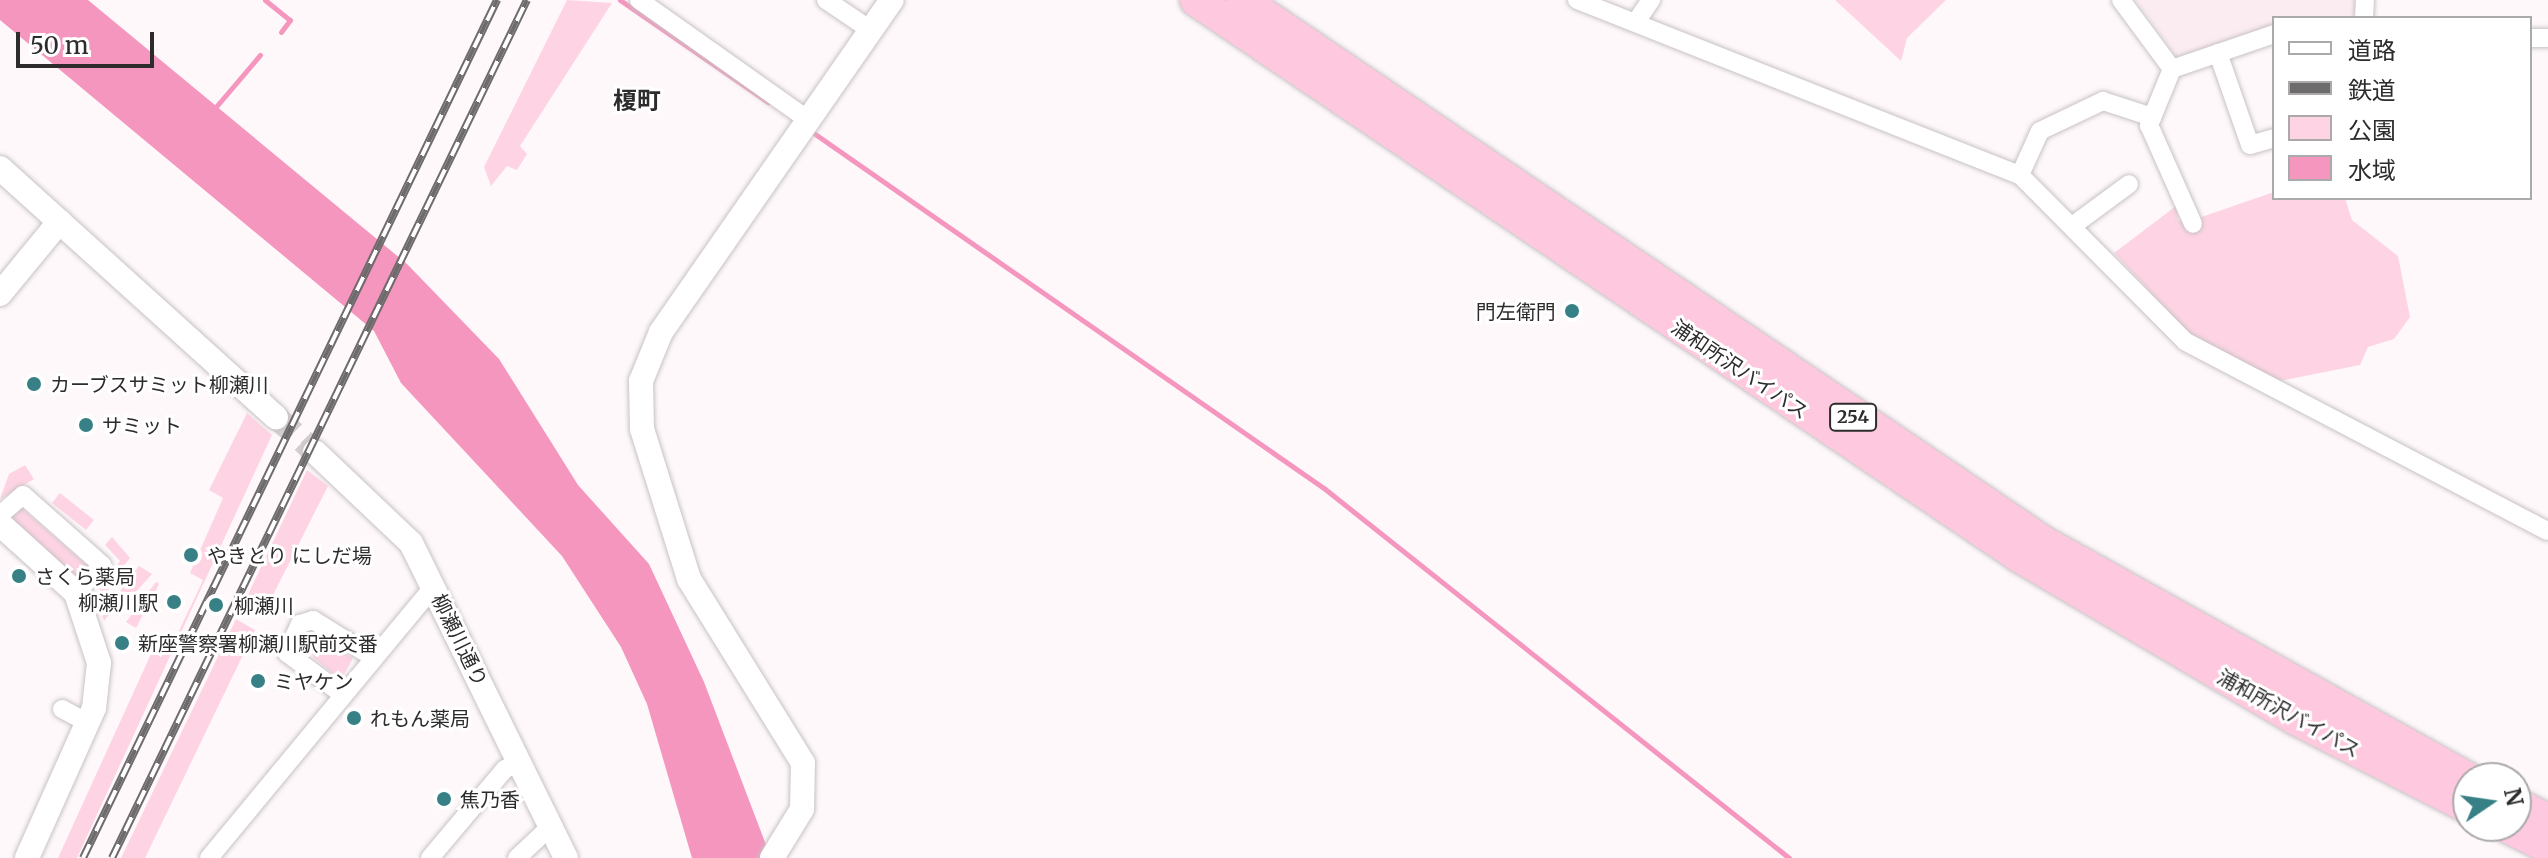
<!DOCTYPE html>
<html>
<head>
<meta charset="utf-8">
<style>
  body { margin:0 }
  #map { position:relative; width:2548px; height:858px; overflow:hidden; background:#fef8fa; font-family:Merriweather,"Noto Sans JP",serif }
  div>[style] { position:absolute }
  .built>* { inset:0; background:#fbecf2 }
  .green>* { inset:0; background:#fed4e4 }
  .water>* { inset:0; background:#f596bf }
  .stream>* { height:5px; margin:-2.5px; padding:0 2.5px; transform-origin:2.5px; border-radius:2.5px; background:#f596bf }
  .tertiary-tunnel>* { height:24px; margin-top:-12px; transform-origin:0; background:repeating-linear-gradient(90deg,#d4cfd1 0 24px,transparent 0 36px) }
  .roads { filter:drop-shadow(0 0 2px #c8c2c4) drop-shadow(0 0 2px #c8c2c4) }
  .minor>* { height:18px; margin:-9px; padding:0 9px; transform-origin:9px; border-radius:9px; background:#fff }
  .tertiary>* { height:24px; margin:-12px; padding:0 12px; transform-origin:12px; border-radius:12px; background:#fff }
  .trunk>* { height:32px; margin:-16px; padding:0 16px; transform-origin:16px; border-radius:16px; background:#fec8de }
  .rail>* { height:8px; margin-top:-4px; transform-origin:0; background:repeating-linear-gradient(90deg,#fff 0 15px,#6e6b6c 0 30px); box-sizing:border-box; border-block:2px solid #6e6b6c }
  .dots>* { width:22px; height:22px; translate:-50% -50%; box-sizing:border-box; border:4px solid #fff; border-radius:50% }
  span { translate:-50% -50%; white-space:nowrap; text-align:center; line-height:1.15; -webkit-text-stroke:6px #fff; paint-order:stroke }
  .shield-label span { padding:2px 6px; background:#fff; border:2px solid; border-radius:6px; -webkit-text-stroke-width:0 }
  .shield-label { font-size:18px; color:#2d2b2c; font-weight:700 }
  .poi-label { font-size:20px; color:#2d2b2c }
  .right { translate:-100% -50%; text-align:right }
  .left { translate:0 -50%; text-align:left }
  .street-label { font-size:20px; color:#2d2b2c }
  .quarter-label { font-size:24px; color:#2d2b2c; font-weight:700 }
  .legend { position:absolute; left:2272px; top:16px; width:260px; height:184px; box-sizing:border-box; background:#fff; border:2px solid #abaaab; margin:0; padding:10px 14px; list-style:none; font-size:24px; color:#2d2b2c }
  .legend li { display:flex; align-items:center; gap:16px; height:40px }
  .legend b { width:40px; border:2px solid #abaaab }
  .north { position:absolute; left:2452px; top:762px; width:80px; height:80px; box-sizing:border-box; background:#fff; border:2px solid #abaaab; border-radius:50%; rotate:77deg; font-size:22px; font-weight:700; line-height:32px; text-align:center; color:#2d2b2c }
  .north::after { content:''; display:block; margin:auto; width:28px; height:36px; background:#378086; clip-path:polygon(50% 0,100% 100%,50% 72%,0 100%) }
  .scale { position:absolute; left:16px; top:32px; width:138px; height:36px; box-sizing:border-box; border:4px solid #2d2b2c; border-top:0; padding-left:10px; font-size:24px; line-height:28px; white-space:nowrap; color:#2d2b2c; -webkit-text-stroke:6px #fff; paint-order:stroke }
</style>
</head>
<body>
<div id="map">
  <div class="built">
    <div style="clip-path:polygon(2136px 0,2356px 0,2354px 18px,2274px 18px,2274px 26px,2177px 57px)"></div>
  </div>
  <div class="green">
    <div style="clip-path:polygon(567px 0,612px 3px,520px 146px,527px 154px,517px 170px,507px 166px,491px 186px,484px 167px)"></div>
    <div style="clip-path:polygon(1835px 0,1946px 0,1907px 38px,1901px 61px)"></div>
    <div style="clip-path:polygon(2274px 192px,2274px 198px,2345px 198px,2352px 220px,2398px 256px,2410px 317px,2394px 339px,2368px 347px,2360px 365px,2274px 382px,2191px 335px,2114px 253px,2176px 206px,2178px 220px,2187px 222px)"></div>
    <div style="clip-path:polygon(247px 413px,272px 435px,77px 858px,58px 858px,156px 643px,170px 650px,203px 580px,190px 573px,223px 498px,209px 490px)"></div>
    <div style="clip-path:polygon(25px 465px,34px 479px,0 499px,9px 474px)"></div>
    <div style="clip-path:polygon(307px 470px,328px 486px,266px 609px,245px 601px)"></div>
    <div style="clip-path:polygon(60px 493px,94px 520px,86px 530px,52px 503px)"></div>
    <div style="clip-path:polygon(19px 506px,91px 569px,81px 581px,10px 519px)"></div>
    <div style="clip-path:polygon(112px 537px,130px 558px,108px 585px,113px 610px,104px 621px,95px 596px,120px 561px,105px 545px)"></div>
    <div style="clip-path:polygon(139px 566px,152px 574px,123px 606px,117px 595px)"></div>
    <div style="clip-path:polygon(156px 582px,159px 584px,136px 628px,126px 622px)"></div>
    <div style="clip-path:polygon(236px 619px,255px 630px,145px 858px,121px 858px)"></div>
    <div style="clip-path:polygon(322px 641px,353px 658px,341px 680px,313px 657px,311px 649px)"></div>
  </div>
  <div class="water">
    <div style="clip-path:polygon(0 0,88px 0,407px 264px,499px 359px,578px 485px,649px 564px,704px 682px,771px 858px,692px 858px,647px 704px,621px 647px,562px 556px,401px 383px,374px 331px,0 20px)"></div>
  </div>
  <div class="stream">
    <div style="left:265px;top:0;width:32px;rotate:39deg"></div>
    <div style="left:290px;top:20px;width:15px;rotate:127deg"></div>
    <div style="left:620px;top:0;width:180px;rotate:34.6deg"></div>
    <div style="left:214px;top:109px;width:71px;rotate:-49.6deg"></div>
    <div style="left:815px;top:134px;width:621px;rotate:34.84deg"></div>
    <div style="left:1325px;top:489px;width:593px;rotate:38.49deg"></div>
  </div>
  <div class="tertiary-tunnel">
    <div style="left:276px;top:417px;width:52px;rotate:41.9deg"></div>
  </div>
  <div class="roads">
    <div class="minor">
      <div style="left:639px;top:0;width:206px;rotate:35.3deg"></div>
      <div style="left:826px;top:0;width:55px;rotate:34deg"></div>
      <div style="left:1577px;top:0;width:476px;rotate:21.6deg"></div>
      <div style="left:2020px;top:175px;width:235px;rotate:45.2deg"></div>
      <div style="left:2186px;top:342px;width:408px;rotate:27.6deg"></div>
      <div style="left:2121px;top:0;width:86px;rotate:53.5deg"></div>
      <div style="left:2364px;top:18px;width:18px;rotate:-87deg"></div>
      <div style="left:1636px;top:22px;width:27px;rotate:-56deg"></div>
      <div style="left:2530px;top:38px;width:18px"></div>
      <div style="left:2218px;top:53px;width:97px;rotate:70.8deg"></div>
      <div style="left:2250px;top:145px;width:25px;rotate:-16deg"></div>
      <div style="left:2172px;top:69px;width:61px;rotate:112.3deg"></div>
      <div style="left:2149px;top:125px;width:108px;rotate:66deg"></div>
      <div style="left:2172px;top:69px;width:108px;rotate:-18.9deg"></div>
      <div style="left:2020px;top:175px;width:48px;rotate:-65.6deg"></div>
      <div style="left:2040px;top:131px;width:70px;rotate:-25.5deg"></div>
      <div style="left:2103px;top:101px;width:52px;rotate:18.1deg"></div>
      <div style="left:2075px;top:224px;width:67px;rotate:-36.5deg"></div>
      <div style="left:0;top:515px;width:30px;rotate:-41deg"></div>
      <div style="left:23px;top:495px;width:106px;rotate:41.5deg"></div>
      <div style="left:102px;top:565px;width:38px;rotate:133deg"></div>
      <div style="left:342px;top:694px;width:69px;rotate:-143.3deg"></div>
      <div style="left:287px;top:653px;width:32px;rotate:-66deg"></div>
      <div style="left:300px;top:624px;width:14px;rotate:-17deg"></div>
      <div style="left:313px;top:620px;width:70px;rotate:31.7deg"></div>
      <div style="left:62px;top:709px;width:30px;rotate:28deg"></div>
      <div style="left:209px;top:858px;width:353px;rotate:-50.4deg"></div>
      <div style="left:430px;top:858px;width:116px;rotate:-49.9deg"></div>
      <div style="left:505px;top:769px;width:17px;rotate:-25deg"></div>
      <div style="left:517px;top:858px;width:47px;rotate:-43.3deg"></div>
    </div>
    <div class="tertiary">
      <div style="left:0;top:168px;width:372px;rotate:42.1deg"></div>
      <div style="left:0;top:294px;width:94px;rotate:-50.6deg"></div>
      <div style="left:315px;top:452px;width:132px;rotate:43.5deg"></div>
      <div style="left:411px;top:543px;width:351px;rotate:63.8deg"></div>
      <div style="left:0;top:524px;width:103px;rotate:42.2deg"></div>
      <div style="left:76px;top:593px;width:74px;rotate:71.8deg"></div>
      <div style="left:99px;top:663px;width:45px;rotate:96.3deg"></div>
      <div style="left:94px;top:708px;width:164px;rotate:114.1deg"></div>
      <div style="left:772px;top:858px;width:57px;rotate:-58.5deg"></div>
      <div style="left:802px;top:809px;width:46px;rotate:-88.8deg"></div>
      <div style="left:803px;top:763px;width:216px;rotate:-121.8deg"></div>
      <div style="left:689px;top:579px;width:157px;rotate:-107.4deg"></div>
      <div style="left:642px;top:429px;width:48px;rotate:-91.2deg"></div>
      <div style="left:641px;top:381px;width:53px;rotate:-67.8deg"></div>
      <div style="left:661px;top:332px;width:404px;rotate:-55.2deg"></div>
    </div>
    <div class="trunk">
      <div style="left:1196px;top:0;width:993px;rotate:34.04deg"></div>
      <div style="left:2019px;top:556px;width:321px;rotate:30.5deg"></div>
      <div style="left:2296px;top:719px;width:193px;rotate:27.1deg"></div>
      <div style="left:1242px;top:0;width:967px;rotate:34.08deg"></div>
      <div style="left:2043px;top:542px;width:487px;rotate:29.1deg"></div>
      <div style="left:2516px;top:804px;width:36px;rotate:27deg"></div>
      <div style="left:2506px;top:826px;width:47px;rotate:26.6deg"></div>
    </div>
  </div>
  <div class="rail">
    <div style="left:83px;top:858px;width:953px;rotate:-64.24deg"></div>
    <div style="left:112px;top:858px;width:953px;rotate:-64.19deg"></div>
  </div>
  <div class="dots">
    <div style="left:1572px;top:311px;background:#378086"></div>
    <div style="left:34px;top:384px;background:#378086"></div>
    <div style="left:86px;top:425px;background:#378086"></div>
    <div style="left:191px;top:555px;background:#378086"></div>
    <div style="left:19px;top:576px;background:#378086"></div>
    <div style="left:174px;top:602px;background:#378086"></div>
    <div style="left:216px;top:605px;background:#378086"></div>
    <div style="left:122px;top:643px;background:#378086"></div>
    <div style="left:258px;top:681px;background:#378086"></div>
    <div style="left:354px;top:718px;background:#378086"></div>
    <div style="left:444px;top:799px;background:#378086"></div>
  </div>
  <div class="shield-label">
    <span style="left:1853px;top:417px">254</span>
  </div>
  <div class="poi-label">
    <span class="right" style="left:1556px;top:311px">門左衛門</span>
    <span class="left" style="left:50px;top:384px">カーブスサミット柳瀬川</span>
    <span class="left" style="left:102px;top:425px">サミット</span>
    <span class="left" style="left:207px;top:555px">やきとり にしだ場</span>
    <span class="left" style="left:35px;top:576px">さくら薬局</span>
    <span class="right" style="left:158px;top:602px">柳瀬川駅</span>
    <span class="left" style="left:234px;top:605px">柳瀬川</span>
    <span class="left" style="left:138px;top:643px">新座警察署柳瀬川駅前交番</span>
    <span class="left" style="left:274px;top:681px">ミヤケン</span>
    <span class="left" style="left:370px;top:718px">れもん薬局</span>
    <span class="left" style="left:460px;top:799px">焦乃香</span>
  </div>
  <div class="street-label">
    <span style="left:1740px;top:369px;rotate:34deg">浦和所沢バイパス</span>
    <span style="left:460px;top:640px;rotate:64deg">柳瀬川通り</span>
    <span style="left:2289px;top:713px;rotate:29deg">浦和所沢バイパス</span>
  </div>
  <div class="quarter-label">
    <span style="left:637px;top:101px">榎町</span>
  </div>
  <ul class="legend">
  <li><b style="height:10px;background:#fff"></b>道路</li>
  <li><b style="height:10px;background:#6e6b6c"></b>鉄道</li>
  <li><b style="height:22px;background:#fed4e4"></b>公園</li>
  <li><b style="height:22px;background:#f596bf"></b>水域</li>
  </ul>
  <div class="north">N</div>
  <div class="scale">50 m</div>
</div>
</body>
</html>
